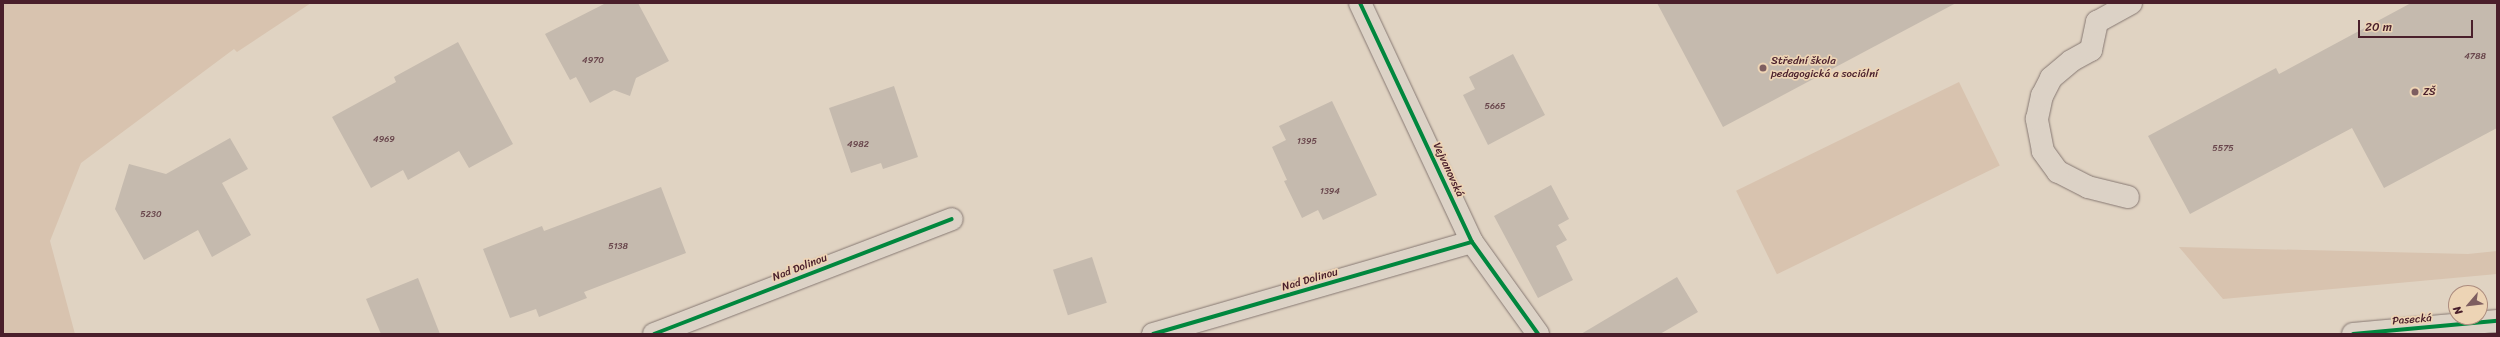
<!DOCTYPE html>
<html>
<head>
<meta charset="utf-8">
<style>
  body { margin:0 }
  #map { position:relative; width:2500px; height:337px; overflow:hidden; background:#e0d3c2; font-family:Sriracha,sans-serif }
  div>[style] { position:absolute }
  .green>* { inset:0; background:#d8c3af; transform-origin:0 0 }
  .building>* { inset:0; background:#c5baae; transform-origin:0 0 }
  .roads { filter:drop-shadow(0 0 1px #867872) drop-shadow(0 0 1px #867872) }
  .minor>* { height:22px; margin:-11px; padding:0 11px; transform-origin:11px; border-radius:11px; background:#dcd2c6 }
  .cycleway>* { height:4px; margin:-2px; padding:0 2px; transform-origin:2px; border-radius:2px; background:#00873e }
  .dots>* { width:11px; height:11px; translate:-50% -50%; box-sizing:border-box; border:2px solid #edd4b5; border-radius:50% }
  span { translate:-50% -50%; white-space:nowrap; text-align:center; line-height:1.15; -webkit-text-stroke:3.5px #edd4b5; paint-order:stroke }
  .number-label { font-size:9px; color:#69464c }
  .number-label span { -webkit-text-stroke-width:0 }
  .poi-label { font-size:11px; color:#4a1f2b }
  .left { translate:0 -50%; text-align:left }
  .street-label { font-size:11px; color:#4a1f2b }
  .frame { position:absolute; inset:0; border:4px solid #4a1f2b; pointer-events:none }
  .north { position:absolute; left:2448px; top:285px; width:40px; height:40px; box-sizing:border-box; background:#edd4b5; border:1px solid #ac8c7e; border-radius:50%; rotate:242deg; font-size:11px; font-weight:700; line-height:16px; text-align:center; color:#4a1f2b }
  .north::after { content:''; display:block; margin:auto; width:14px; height:18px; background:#7e5e60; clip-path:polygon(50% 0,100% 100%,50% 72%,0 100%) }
  .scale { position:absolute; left:2358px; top:20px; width:115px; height:18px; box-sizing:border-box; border:2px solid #4a1f2b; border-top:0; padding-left:5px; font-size:12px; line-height:14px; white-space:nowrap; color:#4a1f2b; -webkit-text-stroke:3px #edd4b5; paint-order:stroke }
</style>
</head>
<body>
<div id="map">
  <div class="green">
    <i style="clip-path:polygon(3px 3px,311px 3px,237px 52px,234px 49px,81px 163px,50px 241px,75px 334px,3px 334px)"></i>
    <i style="left:1959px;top:82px;width:93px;height:248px;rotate:64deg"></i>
    <i style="clip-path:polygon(2179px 247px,2468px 254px,2497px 251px,2497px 274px,2223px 299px)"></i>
  </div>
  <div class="building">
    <i style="clip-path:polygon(606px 3px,638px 3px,669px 61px,636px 78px,630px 96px,614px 90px,590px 103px,576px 77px,570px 80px,545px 34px)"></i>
    <i style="clip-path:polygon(1657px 3px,1956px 3px,1723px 127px)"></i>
    <i style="clip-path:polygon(2411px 3px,2497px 3px,2497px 128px,2384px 188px,2352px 128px,2190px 214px,2148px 136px,2276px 68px,2279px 74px)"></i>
    <i style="clip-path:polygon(458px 42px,513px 144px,469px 168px,459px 151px,408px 180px,403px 170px,371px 188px,332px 117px,396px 82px,394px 77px)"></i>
    <i style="clip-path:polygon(1513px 54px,1545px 115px,1488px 145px,1463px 95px,1475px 89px,1469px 77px)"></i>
    <i style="clip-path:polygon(894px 86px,918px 157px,883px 169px,881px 163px,851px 173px,829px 108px)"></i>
    <i style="clip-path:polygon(1332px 101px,1377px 195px,1323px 220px,1318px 210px,1302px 218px,1284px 181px,1287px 180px,1272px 147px,1286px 140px,1279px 126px)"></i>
    <i style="clip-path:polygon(230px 138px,248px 169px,222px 183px,251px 235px,212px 257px,198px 230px,144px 260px,115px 209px,129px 164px,166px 174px)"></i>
    <i style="clip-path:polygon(1551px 185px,1569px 219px,1558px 225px,1567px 240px,1556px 246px,1573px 280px,1538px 298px,1494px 216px)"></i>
    <i style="clip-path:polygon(661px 187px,686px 253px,584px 292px,587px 298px,539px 317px,536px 309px,510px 318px,483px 249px,542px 226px,544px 231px)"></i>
    <i style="left:1092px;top:257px;width:48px;height:41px;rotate:72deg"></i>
    <i style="clip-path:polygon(1677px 277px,1698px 312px,1660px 334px,1581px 334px)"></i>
    <i style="clip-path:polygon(418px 278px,440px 334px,381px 334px,366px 299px)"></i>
  </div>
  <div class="roads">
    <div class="minor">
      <i style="left:1360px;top:3px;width:264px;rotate:64.9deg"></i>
      <i style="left:1472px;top:242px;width:113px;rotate:54.3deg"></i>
      <i style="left:2128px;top:197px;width:41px;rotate:-166deg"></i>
      <i style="left:2088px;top:187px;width:34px;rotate:-153deg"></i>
      <i style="left:2058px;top:172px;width:26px;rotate:-126deg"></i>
      <i style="left:2043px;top:151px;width:33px;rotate:-101deg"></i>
      <i style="left:2037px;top:119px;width:24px;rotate:-78deg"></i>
      <i style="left:2042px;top:96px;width:20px;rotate:-63deg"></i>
      <i style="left:2051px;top:78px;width:26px;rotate:-40deg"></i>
      <i style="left:2071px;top:61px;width:23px;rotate:-29deg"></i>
      <i style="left:2091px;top:50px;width:29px;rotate:-78deg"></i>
      <i style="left:2097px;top:22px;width:39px;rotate:-29deg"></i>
      <i style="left:654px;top:334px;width:319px;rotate:-21.1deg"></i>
      <i style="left:1153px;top:334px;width:332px;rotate:-16.1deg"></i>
      <i style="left:2353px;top:334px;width:145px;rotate:-5.2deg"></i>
    </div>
  </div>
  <div class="cycleway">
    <i style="left:1360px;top:3px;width:264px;rotate:64.9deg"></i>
    <i style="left:1472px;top:242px;width:113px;rotate:54.3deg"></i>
    <i style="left:654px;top:334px;width:319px;rotate:-21.1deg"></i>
    <i style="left:1153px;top:334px;width:332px;rotate:-16.1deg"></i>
    <i style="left:2353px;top:334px;width:145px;rotate:-5.2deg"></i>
  </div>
  <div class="dots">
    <i style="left:1763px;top:68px;background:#7e5e60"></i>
    <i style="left:2415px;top:92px;background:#7e5e60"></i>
  </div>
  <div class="number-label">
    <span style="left:2475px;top:56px">4788</span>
    <span style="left:593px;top:60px">4970</span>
    <span style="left:1495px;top:106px">5665</span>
    <span style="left:384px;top:139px">4969</span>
    <span style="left:1307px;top:141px">1395</span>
    <span style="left:858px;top:144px">4982</span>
    <span style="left:2223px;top:148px">5575</span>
    <span style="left:1330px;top:191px">1394</span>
    <span style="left:151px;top:214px">5230</span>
    <span style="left:618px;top:246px">5138</span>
  </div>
  <div class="poi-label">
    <span class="left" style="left:1771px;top:68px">Střední škola<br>pedagogická a sociální</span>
    <span class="left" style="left:2423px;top:92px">ZŠ</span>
  </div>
  <div class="street-label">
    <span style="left:1448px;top:170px;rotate:65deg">Vejvanovská</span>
    <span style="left:800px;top:268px;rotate:-21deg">Nad Dolinou</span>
    <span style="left:1310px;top:280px;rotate:-16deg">Nad Dolinou</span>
    <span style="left:2412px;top:320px;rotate:-5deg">Pasecká</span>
  </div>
  <div class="frame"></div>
  <div class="north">N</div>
  <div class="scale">20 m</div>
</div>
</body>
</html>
